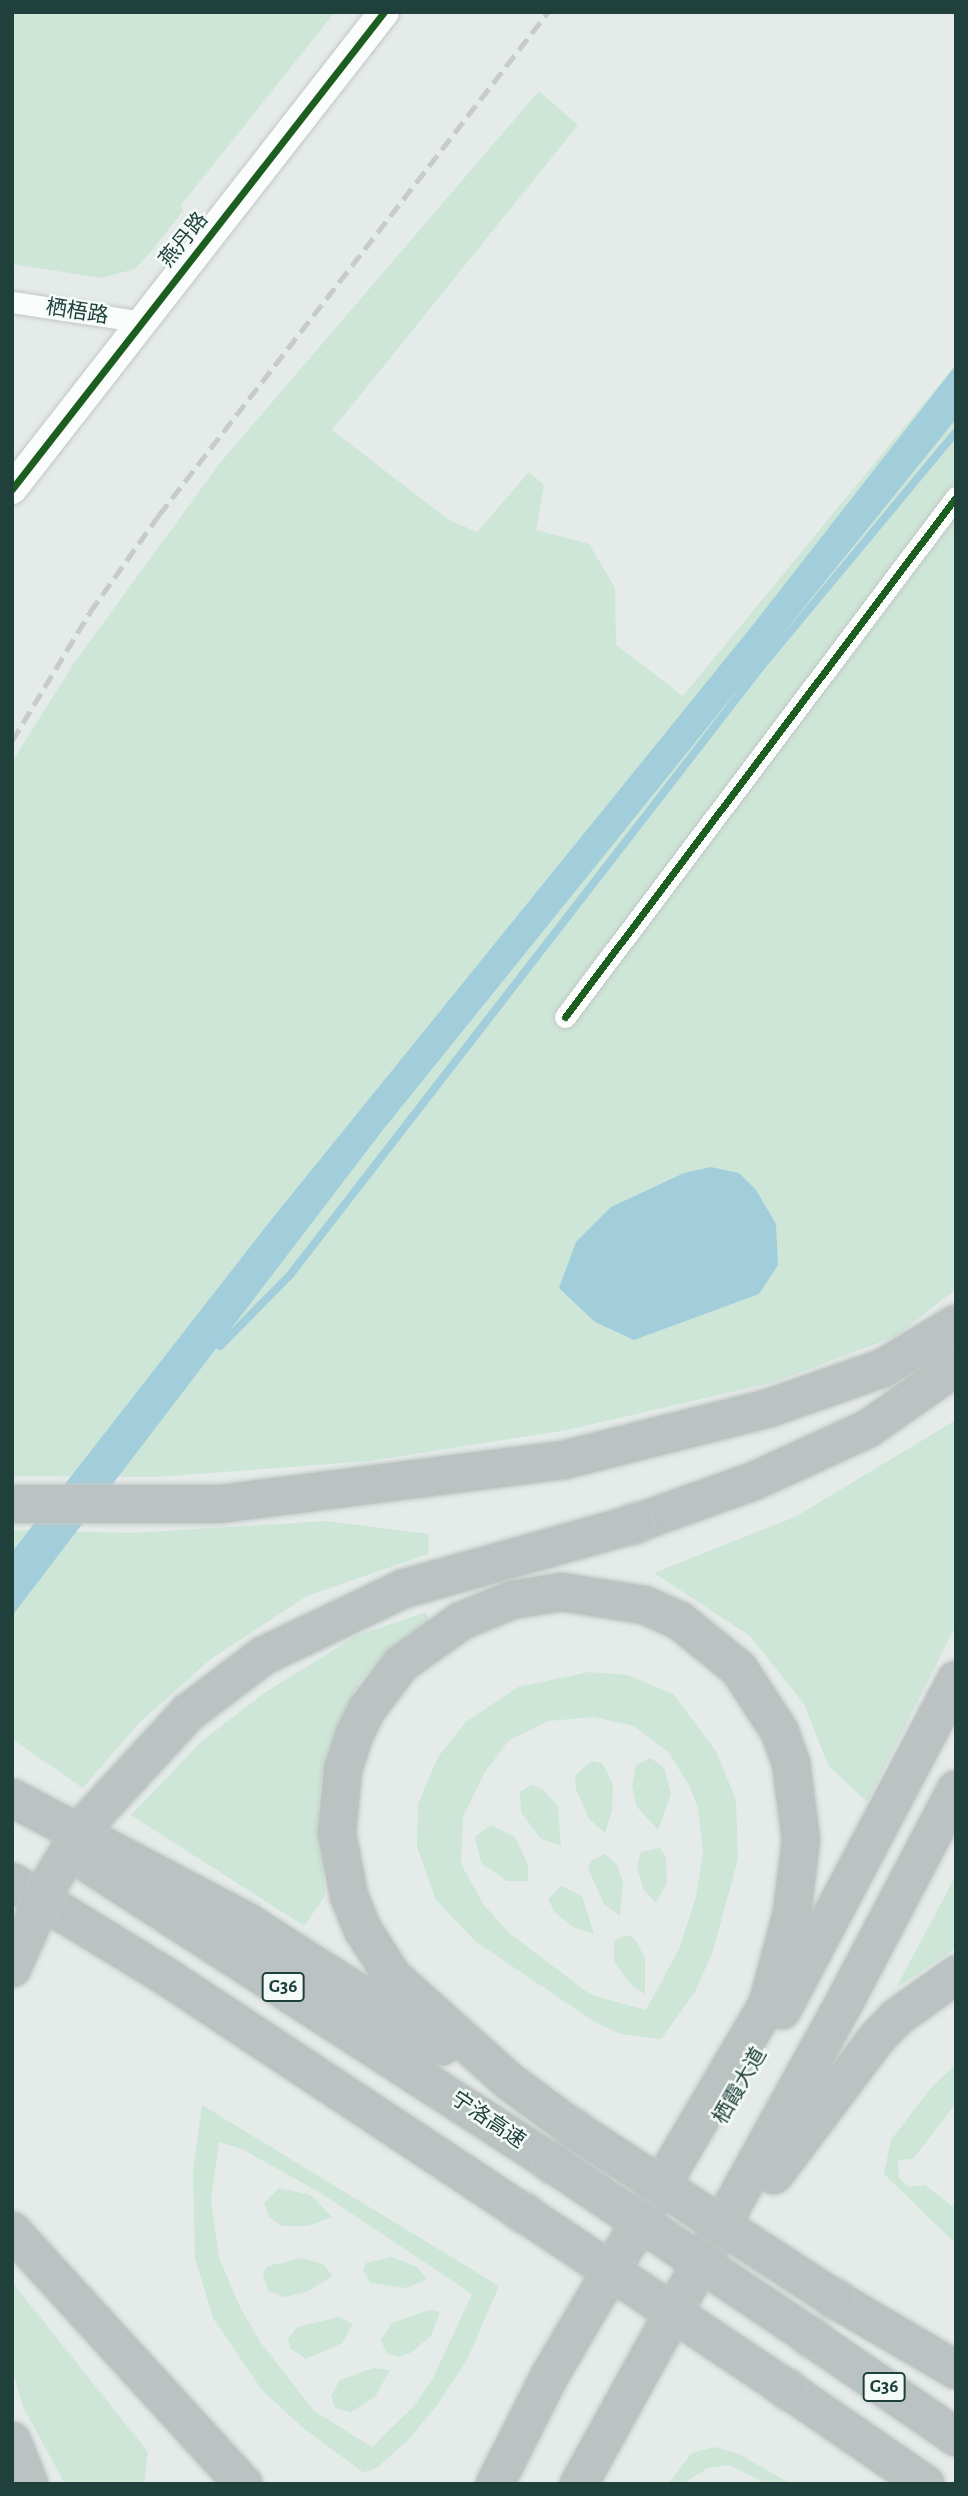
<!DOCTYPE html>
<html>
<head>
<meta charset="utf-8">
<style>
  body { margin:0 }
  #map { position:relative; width:968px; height:2496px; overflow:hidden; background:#e5ebe9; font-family:"Alegreya Sans","Noto Sans SC",sans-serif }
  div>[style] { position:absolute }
  .green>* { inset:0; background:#cde6d7 }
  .water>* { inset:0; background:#a2cedc }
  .stream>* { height:8px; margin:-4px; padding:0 4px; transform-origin:4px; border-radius:4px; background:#a2cedc }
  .roads { filter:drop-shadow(0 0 2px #c2c8c6) drop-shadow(0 0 2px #c2c8c6) }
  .street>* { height:21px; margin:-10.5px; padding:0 10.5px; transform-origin:10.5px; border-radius:10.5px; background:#fbfcfc }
  .secondary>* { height:30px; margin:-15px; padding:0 15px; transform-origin:15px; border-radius:15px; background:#fbfcfc }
  .highway>* { height:38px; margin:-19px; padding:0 19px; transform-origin:19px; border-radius:19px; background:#bac3c2 }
  .rail>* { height:5px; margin-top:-2.5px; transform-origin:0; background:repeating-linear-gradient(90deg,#c7cccb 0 14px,transparent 0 21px) }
  .bridges { filter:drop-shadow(0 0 2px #bcc7c5) drop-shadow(0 0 2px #bcc7c5) }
  .highway-bridge>* { height:38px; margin:-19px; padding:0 19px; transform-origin:19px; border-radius:19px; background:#bac3c2 }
  .cycleway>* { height:7px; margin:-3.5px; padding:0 3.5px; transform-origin:3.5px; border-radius:3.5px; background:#1b5e20 }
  span { translate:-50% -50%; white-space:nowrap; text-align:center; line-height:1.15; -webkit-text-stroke:5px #f3faf7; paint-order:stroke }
  .shield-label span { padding:2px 5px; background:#f3faf7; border:2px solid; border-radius:5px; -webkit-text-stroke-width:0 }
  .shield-label { font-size:19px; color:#20413b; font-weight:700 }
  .street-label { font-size:21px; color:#20413b }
  .frame { position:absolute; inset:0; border:14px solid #20413b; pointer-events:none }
</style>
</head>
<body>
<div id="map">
  <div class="green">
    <i style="clip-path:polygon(12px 12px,335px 12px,181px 205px,183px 211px,149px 254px,135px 269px,101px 278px,12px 264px)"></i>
    <i style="clip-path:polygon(539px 91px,578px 125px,332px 430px,449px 520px,477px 532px,529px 472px,544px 485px,536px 530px,589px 544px,615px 588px,616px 645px,683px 696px,956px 364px,956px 1289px,896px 1336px,775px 1382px,567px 1430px,369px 1461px,157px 1477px,12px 1476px,12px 762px,74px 663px,220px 463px)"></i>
    <i style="clip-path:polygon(956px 1420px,956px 1625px,867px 1802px,828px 1765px,804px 1704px,750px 1636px,654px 1573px,795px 1517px)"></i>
    <i style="clip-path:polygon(326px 1521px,429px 1534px,428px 1554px,307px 1596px,211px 1659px,141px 1721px,83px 1788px,12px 1739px,12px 1530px,133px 1533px)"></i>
    <i style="clip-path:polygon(426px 1612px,432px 1624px,392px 1649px,360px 1681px,341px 1718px,323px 1768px,319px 1798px,325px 1896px,304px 1926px,131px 1815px,203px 1740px,266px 1692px,356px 1636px)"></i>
    <i style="clip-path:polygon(evenodd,589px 1672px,628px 1675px,673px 1694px,716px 1751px,736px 1800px,738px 1859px,713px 1951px,695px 1992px,661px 2039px,620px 2034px,595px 2022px,476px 1942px,436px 1900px,417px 1847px,418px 1804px,438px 1757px,466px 1722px,518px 1687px,589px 1672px,593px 1717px,634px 1726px,669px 1753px,689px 1785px,698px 1808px,703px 1852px,696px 1897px,679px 1949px,646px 2010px,591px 1995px,509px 1933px,484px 1905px,461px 1864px,463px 1817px,485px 1772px,509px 1740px,549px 1721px,593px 1717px)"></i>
    <i style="clip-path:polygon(651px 1758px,664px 1768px,671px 1794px,658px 1830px,637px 1807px,632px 1786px,636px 1765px)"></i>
    <i style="clip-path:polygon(591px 1761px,602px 1763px,613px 1784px,612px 1810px,605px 1833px,589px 1819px,576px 1789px,575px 1776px)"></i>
    <i style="clip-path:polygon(531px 1785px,541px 1788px,558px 1806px,561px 1846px,540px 1838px,521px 1812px,520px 1792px)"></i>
    <i style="clip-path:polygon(491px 1825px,515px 1837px,528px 1865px,528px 1881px,507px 1881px,481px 1863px,475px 1837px)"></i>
    <i style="clip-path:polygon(660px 1848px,666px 1857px,667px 1883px,656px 1903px,643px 1889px,637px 1866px,641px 1852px)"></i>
    <i style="clip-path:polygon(605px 1854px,617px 1865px,623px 1882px,620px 1916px,604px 1904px,588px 1869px,592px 1860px)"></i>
    <i style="clip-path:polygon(956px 1875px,956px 1948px,896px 1988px)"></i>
    <i style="clip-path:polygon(561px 1886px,582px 1896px,594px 1934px,573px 1927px,554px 1911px,548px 1899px)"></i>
    <i style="clip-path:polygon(626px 1935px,634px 1938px,645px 1958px,645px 1994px,632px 1986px,614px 1961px,614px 1941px)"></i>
    <i style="clip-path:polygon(956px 2064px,956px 2103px,913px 2159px,898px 2160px,899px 2178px,909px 2187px,925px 2185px,956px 2209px,956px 2244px,884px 2174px,891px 2140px,930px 2089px)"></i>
    <i style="clip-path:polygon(evenodd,202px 2105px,499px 2286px,467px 2360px,437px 2405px,409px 2439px,378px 2467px,364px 2473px,302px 2427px,262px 2390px,213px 2318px,195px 2258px,193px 2172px,202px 2105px,219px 2142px,242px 2149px,319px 2192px,472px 2294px,433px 2378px,414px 2406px,372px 2447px,314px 2411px,261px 2343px,241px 2309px,219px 2258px,211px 2200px,219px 2142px)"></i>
    <i style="clip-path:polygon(279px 2188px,311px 2195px,332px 2217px,308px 2226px,282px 2226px,269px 2217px,264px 2203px)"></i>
    <i style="clip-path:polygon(391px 2257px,417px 2267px,427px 2279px,406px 2288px,370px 2283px,363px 2270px,366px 2263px)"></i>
    <i style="clip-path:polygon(302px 2258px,323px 2264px,333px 2276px,307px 2292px,284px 2297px,268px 2291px,263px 2273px,268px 2266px)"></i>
    <i style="clip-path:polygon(12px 2282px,148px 2452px,144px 2484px,65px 2484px,23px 2407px,12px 2369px)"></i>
    <i style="clip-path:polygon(429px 2310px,440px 2312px,431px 2336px,410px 2353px,398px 2357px,386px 2353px,381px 2340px,392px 2323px)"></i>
    <i style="clip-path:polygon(339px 2317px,353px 2324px,342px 2343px,306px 2359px,290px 2348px,288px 2339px,297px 2327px)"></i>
    <i style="clip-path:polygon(373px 2368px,390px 2370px,375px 2397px,351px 2412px,335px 2408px,331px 2396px,340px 2380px)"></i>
    <i style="clip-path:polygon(714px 2447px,737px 2453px,791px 2484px,767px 2484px,729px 2465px,708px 2468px,682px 2484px,668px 2484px,692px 2453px)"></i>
  </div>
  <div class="water">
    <i style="clip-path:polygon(956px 365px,956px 419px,382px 1131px,12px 1616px,12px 1552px,271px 1220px,752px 626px)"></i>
    <i style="clip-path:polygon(711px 1167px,739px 1173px,756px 1190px,776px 1224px,778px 1265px,759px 1294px,634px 1340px,595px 1322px,559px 1288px,576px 1242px,611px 1207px,684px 1173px)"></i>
  </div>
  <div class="stream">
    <i style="left:220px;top:1346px;width:100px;rotate:-45.4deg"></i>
    <i style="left:290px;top:1275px;width:768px;rotate:-52.25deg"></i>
    <i style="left:760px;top:668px;width:307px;rotate:-50.3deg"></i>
  </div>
  <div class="roads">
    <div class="street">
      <i style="left:12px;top:302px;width:132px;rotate:8.7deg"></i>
      <i style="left:565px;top:1017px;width:651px;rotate:-53.06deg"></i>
    </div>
    <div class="secondary">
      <i style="left:12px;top:489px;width:605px;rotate:-52.05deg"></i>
    </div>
    <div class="highway">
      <i style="left:12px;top:1504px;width:208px"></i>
      <i style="left:220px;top:1504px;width:347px;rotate:-7.3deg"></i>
      <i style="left:564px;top:1460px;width:211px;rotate:-14.2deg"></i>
      <i style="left:769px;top:1408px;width:121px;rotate:-19.3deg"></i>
      <i style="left:883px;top:1368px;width:85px;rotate:-31.1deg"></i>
      <i style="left:634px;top:1524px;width:127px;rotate:-19.7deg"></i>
      <i style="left:754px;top:1481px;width:127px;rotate:-24.7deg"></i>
      <i style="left:869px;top:1428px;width:106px;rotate:-35deg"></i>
      <i style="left:12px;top:1798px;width:266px;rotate:27.8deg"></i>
      <i style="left:247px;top:1922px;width:231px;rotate:32.5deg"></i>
      <i style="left:92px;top:1866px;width:548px;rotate:32.85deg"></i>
      <i style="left:12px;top:1882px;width:182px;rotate:31.5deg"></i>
      <i style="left:167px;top:1977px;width:428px;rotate:33.5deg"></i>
      <i style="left:782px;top:2010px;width:373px;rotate:-62.2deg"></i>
      <i style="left:774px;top:2175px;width:170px;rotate:-53.1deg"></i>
      <i style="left:876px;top:2039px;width:29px;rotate:-46deg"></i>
      <i style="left:896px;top:2018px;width:74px;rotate:-35.6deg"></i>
      <i style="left:12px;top:2231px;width:343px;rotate:47.6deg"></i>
      <i style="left:835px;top:2299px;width:140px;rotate:30.4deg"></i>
      <i style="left:812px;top:2338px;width:175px;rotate:34.5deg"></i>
      <i style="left:787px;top:2389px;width:168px;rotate:34.5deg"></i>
      <i style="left:12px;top:2441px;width:46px;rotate:68.4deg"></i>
      <i style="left:495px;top:2484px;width:122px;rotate:-63.2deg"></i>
      <i style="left:550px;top:2375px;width:431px;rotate:-59.6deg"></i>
      <i style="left:768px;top:2003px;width:93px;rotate:-75.1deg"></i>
      <i style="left:792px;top:1913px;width:74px;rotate:-83deg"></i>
      <i style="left:801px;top:1840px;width:78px;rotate:-97.4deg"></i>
      <i style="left:791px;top:1763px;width:33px;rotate:-110deg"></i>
      <i style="left:780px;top:1732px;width:75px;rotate:-123.1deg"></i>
      <i style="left:739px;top:1669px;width:76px;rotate:-140.9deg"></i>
      <i style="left:680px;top:1621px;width:39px;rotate:-156deg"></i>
      <i style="left:644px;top:1605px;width:83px;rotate:-171deg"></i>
      <i style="left:562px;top:1592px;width:51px;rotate:170.9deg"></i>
      <i style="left:512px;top:1600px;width:55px;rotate:157.6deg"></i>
      <i style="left:461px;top:1621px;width:74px;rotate:144.4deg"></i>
      <i style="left:401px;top:1664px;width:56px;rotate:127.1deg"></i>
      <i style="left:367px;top:1709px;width:30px;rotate:116deg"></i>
      <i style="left:354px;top:1736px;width:35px;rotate:108deg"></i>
      <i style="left:343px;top:1769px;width:65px;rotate:95.3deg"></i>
      <i style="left:337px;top:1834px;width:63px;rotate:79deg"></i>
      <i style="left:349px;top:1896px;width:37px;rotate:68deg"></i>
      <i style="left:363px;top:1930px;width:56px;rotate:57.4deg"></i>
      <i style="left:393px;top:1977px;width:157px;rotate:41.9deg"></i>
      <i style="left:510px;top:2082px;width:79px;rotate:36.3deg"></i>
      <i style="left:579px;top:2484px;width:549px;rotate:-61.15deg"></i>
      <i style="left:844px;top:2003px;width:241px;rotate:-62.3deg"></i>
    </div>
  </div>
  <div class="rail">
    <i style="left:12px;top:741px;width:151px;rotate:-58.8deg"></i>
    <i style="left:90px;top:612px;width:119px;rotate:-54.6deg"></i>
    <i style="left:159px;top:515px;width:636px;rotate:-52.28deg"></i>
  </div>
  <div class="bridges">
    <div class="highway-bridge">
      <i style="left:12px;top:1968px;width:93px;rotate:-65.9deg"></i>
      <i style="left:50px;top:1883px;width:66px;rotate:-59.2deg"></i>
      <i style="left:84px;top:1826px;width:154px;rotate:-47.4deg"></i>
      <i style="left:188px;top:1713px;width:94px;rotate:-37.2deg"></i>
      <i style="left:263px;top:1656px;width:155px;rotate:-25.6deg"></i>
      <i style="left:403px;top:1589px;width:240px;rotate:-15.7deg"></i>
      <i style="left:574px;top:2129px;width:311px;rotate:33.1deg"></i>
      <i style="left:552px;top:2163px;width:313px;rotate:33.9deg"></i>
      <i style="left:524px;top:2213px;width:316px;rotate:33.8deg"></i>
    </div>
  </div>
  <div class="cycleway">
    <i style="left:12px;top:489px;width:605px;rotate:-52.05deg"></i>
    <i style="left:565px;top:1017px;width:651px;rotate:-53.06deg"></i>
  </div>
  <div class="shield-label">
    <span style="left:283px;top:1987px">G36</span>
    <span style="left:884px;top:2387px">G36</span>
  </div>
  <div class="street-label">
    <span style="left:184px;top:240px;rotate:-51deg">燕丹路</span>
    <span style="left:77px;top:312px;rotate:9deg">栖梧路</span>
    <span style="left:740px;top:2086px;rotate:-60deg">栖霞大道</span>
    <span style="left:488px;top:2120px;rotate:34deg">宁洛高速</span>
  </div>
  <div class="frame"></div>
</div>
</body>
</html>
